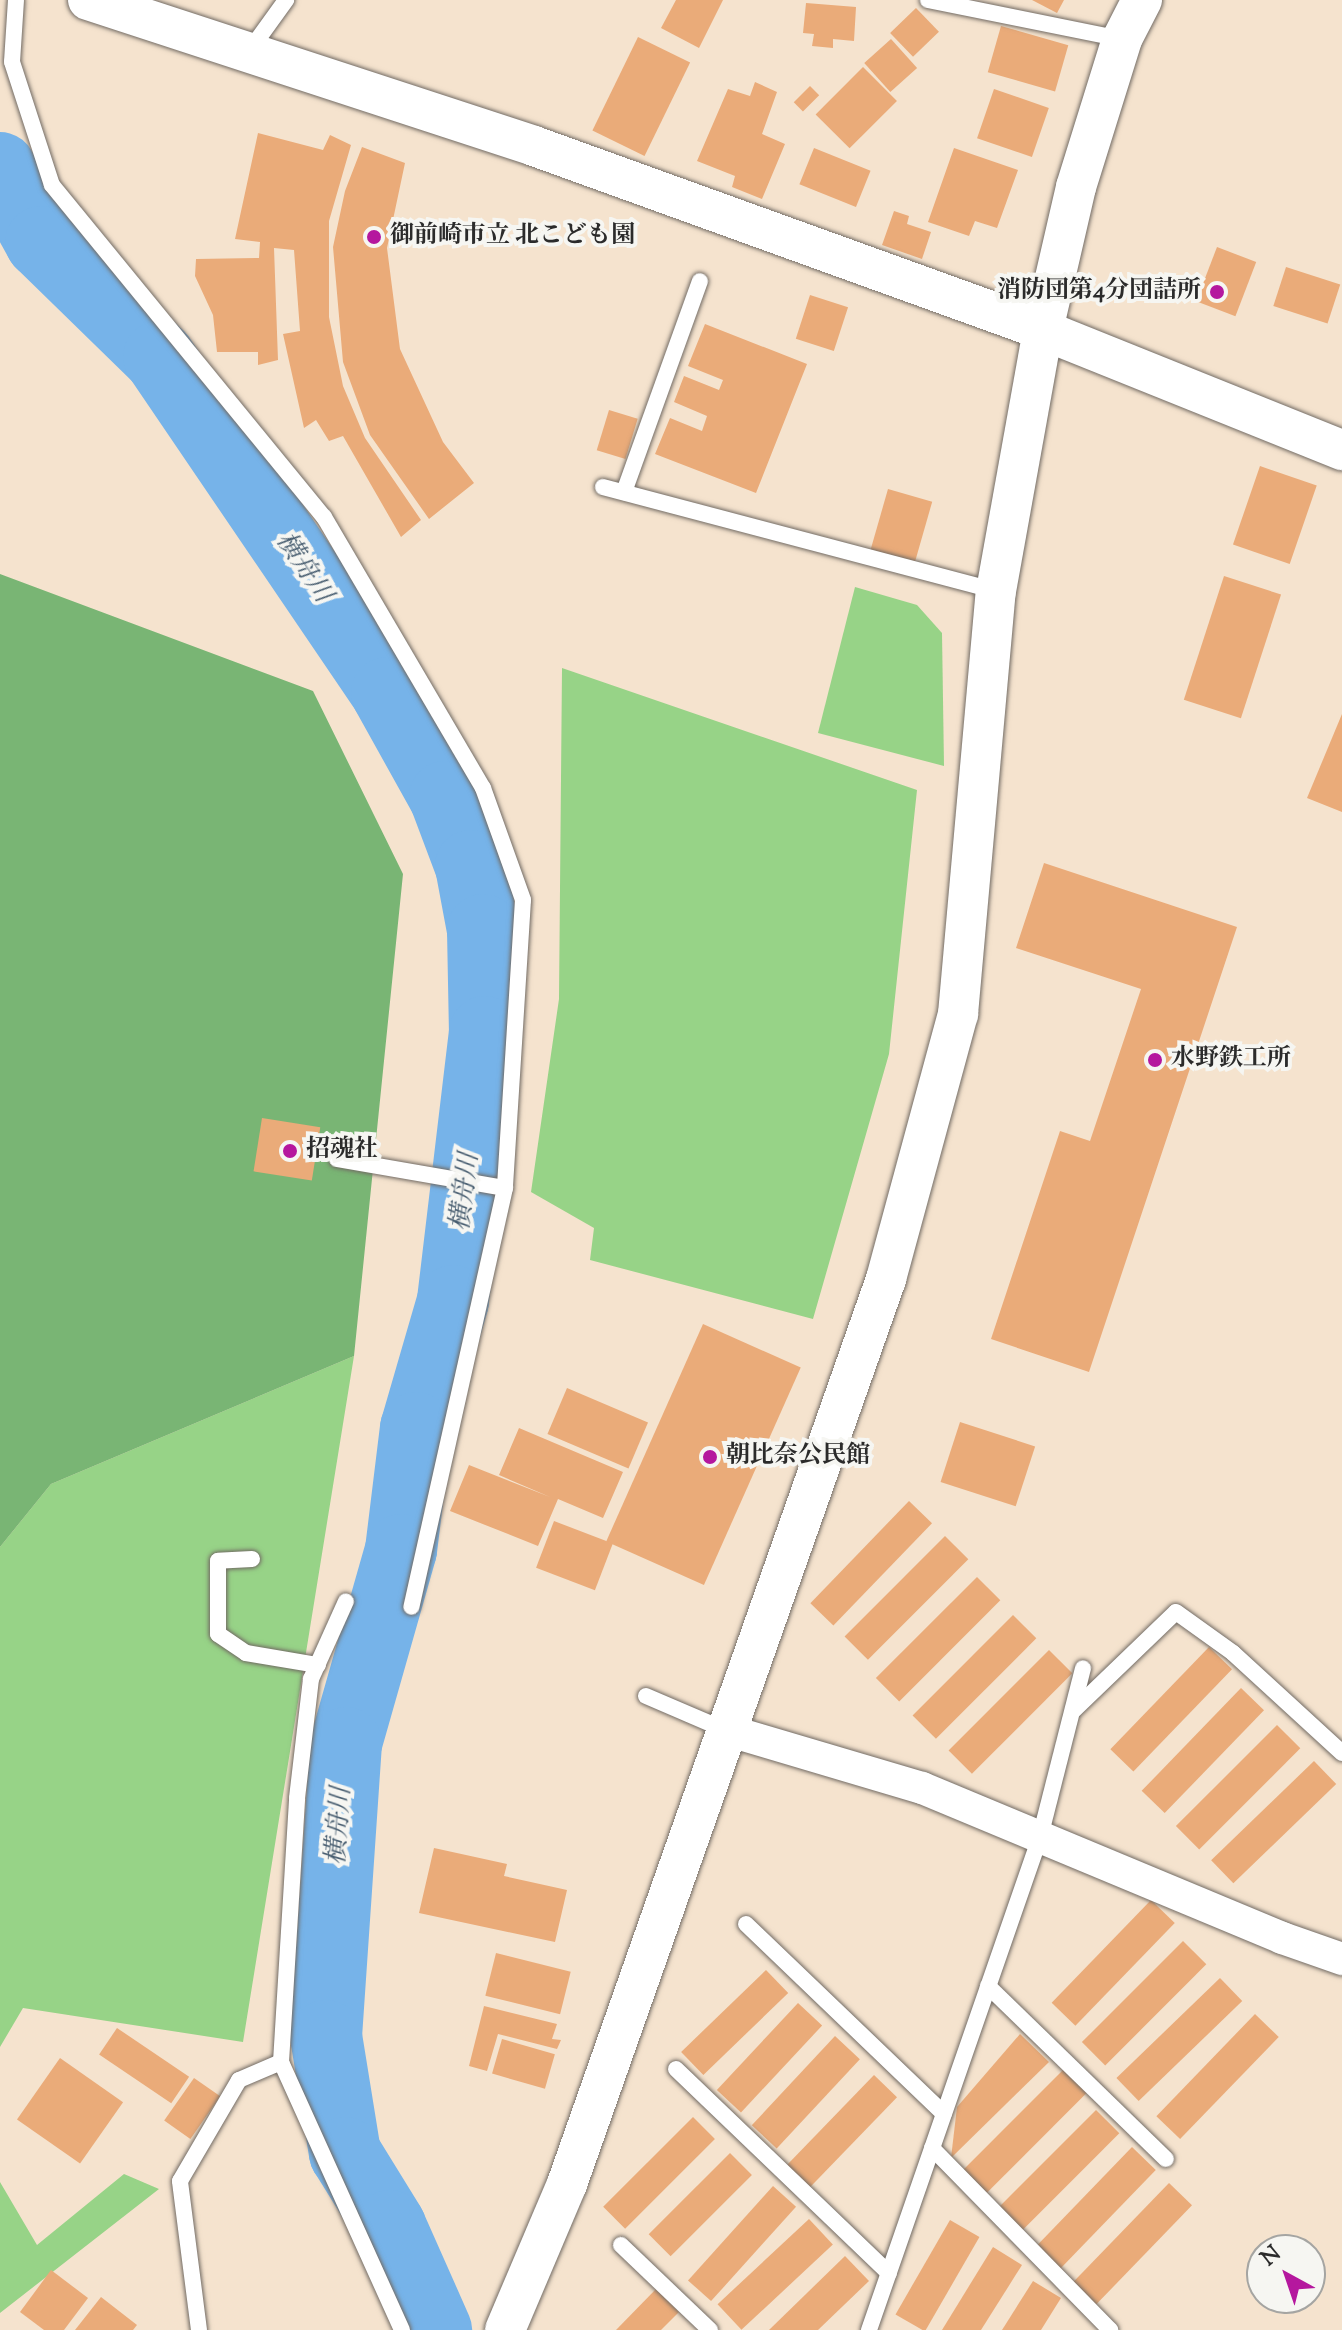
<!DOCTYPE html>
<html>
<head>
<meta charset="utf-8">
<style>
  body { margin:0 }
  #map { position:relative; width:1342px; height:2330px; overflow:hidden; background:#f5e3ce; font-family:"Sorts Mill Goudy","Noto Serif JP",serif }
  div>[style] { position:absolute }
  .green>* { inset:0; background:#97d387 }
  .forest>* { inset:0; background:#79b574 }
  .river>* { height:72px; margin:-36px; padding:0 36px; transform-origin:36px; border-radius:36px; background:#76b3e9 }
  .building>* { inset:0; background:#eaab79; transform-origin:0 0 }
  .roads { filter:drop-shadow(0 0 2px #726b64) drop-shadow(0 0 2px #726b64) }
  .service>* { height:16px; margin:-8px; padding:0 8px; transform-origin:8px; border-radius:8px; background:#fff }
  .minor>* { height:32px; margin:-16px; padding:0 16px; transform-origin:16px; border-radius:16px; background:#fff }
  .tertiary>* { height:40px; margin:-20px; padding:0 20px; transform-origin:20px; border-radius:20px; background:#fff }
  .dots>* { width:22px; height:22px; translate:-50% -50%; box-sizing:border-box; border:4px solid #f6f6f2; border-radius:50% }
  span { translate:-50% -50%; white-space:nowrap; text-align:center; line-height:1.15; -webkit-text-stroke:8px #f6f6f2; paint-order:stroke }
  .poi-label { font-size:24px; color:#2b2b2b; font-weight:700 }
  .left { translate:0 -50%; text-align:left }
  .right { translate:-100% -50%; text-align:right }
  .water-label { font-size:26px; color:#455b6e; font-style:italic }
  .north { position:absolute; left:1246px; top:2234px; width:80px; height:80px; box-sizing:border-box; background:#f6f6f2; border:2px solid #a5a5a2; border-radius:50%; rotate:320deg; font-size:22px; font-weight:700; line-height:32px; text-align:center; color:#2b2b2b }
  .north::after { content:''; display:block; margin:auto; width:28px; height:36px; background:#b5179e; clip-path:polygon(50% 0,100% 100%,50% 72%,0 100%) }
</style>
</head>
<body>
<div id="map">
  <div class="green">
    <i style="clip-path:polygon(855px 587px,917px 605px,942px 633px,944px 766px,818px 733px)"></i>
    <i style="clip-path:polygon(562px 668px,917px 790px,889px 1054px,813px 1319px,590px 1260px,594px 1228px,531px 1192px,559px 999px)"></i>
    <i style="clip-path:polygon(354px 1356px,243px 2042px,23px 2008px,0 2047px,0 1547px,51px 1484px)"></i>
    <i style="clip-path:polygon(124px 2174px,159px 2189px,0 2313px,0 2182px,37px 2245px)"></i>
  </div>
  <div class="forest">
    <i style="clip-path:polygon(0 574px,313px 691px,403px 874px,354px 1356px,51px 1484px,0 1547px)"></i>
  </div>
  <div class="river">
    <i style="left:0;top:168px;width:85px;rotate:61deg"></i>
    <i style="left:41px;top:242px;width:165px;rotate:44.3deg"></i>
    <i style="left:159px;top:357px;width:406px;rotate:55.8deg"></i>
    <i style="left:387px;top:693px;width:119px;rotate:60.9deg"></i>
    <i style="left:445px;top:797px;width:74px;rotate:69.4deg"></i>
    <i style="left:471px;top:866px;width:65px;rotate:79.4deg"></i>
    <i style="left:483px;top:930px;width:102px;rotate:88.9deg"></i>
    <i style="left:485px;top:1032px;width:271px;rotate:96.8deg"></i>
    <i style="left:453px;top:1301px;width:132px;rotate:106.2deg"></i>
    <i style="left:416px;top:1428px;width:123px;rotate:97deg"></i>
    <i style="left:401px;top:1550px;width:201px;rotate:105.9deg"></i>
    <i style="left:346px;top:1743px;width:294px;rotate:93.9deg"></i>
    <i style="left:326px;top:2036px;width:119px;rotate:80.8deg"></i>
    <i style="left:345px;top:2153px;width:86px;rotate:58.3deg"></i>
    <i style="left:390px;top:2226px;width:114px;rotate:66.1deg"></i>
  </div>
  <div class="building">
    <i style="clip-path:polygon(676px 0,723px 0,699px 48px,661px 28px)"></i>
    <i style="clip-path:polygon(1032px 0,1064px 0,1057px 13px)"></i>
    <i style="clip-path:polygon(806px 3px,856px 7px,854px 41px,833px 39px,833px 48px,812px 46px,814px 34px,803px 33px)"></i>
    <i style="left:916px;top:8px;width:33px;height:36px;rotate:46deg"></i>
    <i style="left:1001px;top:26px;width:70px;height:48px;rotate:16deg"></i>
    <i style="left:638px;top:37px;width:58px;height:104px;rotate:26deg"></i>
    <i style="left:891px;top:39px;width:39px;height:36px;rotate:48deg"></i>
    <i style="left:863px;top:67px;width:48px;height:67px;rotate:45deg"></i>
    <i style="clip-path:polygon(755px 82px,777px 92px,762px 134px,785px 144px,762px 199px,732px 187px,735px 176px,697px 161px,728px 89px,750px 96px)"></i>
    <i style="left:810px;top:86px;width:13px;height:23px;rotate:45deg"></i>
    <i style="left:994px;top:89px;width:58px;height:52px;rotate:19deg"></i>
    <i style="clip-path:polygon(258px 133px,323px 150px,330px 135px,351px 145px,329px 221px,329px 317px,343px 386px,365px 438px,421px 520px,401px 537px,343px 436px,329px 441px,316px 420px,304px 428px,283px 334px,300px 331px,294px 250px,274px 248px,278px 360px,258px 365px,258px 352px,217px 352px,213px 315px,195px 276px,196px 259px,259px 258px,260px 242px,235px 239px)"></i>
    <i style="clip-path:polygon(362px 147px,405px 163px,387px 248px,400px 349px,443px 442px,474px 483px,429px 519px,370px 435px,343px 362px,333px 247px,345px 191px)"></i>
    <i style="left:814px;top:148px;width:61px;height:39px;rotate:22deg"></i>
    <i style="clip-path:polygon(954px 148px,1018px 170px,997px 228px,975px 221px,969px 236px,928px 222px)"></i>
    <i style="clip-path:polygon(894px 211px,909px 216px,907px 224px,931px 232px,922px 259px,882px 245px)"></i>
    <i style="left:1217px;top:247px;width:42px;height:58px;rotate:21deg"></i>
    <i style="left:1286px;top:267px;width:57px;height:41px;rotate:18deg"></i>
    <i style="left:810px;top:295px;width:40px;height:46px;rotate:18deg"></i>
    <i style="clip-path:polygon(705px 324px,807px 364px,756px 493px,655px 454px,670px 418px,702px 431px,707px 416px,674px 402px,684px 376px,719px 390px,723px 380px,688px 366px)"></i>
    <i style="left:609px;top:410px;width:30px;height:42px;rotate:17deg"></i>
    <i style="left:1260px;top:466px;width:60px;height:83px;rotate:19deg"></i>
    <i style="left:888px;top:489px;width:46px;height:65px;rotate:16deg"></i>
    <i style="left:1224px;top:576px;width:60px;height:130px;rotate:18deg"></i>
    <i style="clip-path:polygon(1342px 714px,1342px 812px,1307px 798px)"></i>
    <i style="clip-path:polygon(1044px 863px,1237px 927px,1089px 1372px,991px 1339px,1060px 1131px,1090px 1141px,1141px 989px,1016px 948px)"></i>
    <i style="left:262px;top:1118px;width:59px;height:54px;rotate:9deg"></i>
    <i style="left:703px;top:1324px;width:107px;height:238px;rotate:24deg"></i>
    <i style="left:567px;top:1388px;width:88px;height:50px;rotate:23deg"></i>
    <i style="left:960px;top:1422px;width:79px;height:63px;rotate:18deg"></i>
    <i style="clip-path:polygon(519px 1428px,623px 1472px,603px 1518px,558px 1499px,538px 1546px,450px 1511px,469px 1465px,550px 1497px,499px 1475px)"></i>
    <i style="left:909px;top:1501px;width:32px;height:142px;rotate:44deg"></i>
    <i style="left:554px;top:1521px;width:63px;height:50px;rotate:21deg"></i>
    <i style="left:945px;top:1536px;width:33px;height:142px;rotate:45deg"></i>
    <i style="left:977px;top:1577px;width:33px;height:143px;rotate:45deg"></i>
    <i style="left:1013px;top:1615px;width:33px;height:142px;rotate:45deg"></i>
    <i style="left:1209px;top:1647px;width:32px;height:142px;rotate:44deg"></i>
    <i style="left:1049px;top:1650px;width:33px;height:142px;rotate:45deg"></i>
    <i style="left:1241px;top:1688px;width:32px;height:143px;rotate:44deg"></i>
    <i style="left:1277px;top:1725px;width:33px;height:143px;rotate:45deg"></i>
    <i style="left:1314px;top:1761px;width:32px;height:143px;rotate:46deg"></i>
    <i style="clip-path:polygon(434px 1848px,507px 1864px,504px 1876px,567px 1890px,555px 1942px,419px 1913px)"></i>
    <i style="left:1151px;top:1900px;width:33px;height:143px;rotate:44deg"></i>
    <i style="left:1183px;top:1941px;width:33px;height:143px;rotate:45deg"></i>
    <i style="left:496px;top:1953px;width:77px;height:44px;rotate:14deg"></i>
    <i style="left:766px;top:1970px;width:32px;height:118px;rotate:46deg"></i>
    <i style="left:1220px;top:1978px;width:32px;height:144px;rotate:46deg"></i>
    <i style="left:798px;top:2003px;width:33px;height:119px;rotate:43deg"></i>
    <i style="clip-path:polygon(484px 2006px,557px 2024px,552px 2039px,561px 2040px,557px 2049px,498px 2034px,487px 2071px,469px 2066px)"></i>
    <i style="left:1255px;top:2014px;width:33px;height:142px;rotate:44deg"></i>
    <i style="left:117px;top:2028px;width:87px;height:32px;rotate:34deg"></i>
    <i style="clip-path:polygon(1020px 2034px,1049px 2062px,951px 2158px,957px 2107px)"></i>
    <i style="left:835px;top:2036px;width:34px;height:122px;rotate:43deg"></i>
    <i style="left:502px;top:2039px;width:55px;height:36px;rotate:16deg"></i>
    <i style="left:60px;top:2058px;width:77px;height:75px;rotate:35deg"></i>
    <i style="left:1064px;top:2069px;width:33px;height:142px;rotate:45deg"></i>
    <i style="left:874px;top:2075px;width:32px;height:127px;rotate:44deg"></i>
    <i style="left:194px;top:2078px;width:32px;height:52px;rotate:35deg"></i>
    <i style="left:1096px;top:2110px;width:33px;height:142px;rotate:45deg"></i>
    <i style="left:693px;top:2117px;width:31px;height:127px;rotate:45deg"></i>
    <i style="left:1132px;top:2147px;width:33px;height:142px;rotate:44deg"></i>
    <i style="left:730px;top:2153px;width:31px;height:115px;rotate:45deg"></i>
    <i style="left:1169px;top:2183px;width:32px;height:143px;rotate:44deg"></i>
    <i style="left:773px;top:2186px;width:31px;height:127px;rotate:42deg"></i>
    <i style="left:809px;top:2219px;width:35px;height:125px;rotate:47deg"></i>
    <i style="left:950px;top:2220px;width:34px;height:109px;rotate:30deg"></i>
    <i style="clip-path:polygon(993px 2247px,1022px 2265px,981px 2330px,942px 2330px)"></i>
    <i style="clip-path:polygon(845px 2256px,869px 2281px,818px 2330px,769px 2330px)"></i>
    <i style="clip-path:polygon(51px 2270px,88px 2298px,64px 2330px,44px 2330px,20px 2312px)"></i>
    <i style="clip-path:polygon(1033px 2281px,1061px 2298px,1041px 2330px,1002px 2330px)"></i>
    <i style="clip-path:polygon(656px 2289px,679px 2312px,661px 2330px,616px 2330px)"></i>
    <i style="clip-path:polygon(101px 2297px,137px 2325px,133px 2330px,75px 2330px)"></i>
  </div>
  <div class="roads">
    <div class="service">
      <i style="left:16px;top:0;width:62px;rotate:93.7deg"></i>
      <i style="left:12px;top:62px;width:129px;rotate:72deg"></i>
      <i style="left:52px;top:185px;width:429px;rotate:50.7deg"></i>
      <i style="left:324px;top:517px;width:314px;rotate:59.6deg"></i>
      <i style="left:483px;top:788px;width:119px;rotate:70.3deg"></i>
      <i style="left:523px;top:900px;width:289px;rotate:93.6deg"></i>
      <i style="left:505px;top:1188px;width:429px;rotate:102.6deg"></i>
      <i style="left:928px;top:0;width:198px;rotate:11.4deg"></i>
      <i style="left:250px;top:50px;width:62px;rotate:-54.2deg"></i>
      <i style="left:603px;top:487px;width:407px;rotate:14.8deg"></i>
      <i style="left:624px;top:492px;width:224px;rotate:-70.2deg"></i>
      <i style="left:337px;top:1159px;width:170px;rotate:9.8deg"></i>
      <i style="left:252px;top:1559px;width:34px;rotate:177deg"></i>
      <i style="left:218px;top:1561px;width:73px;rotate:90deg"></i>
      <i style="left:218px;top:1634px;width:34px;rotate:34deg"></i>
      <i style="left:246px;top:1653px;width:73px;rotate:9.5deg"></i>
      <i style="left:646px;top:1696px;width:84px;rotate:23.2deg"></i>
      <i style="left:1074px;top:1710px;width:141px;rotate:-43.9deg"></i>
      <i style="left:1176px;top:1612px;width:70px;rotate:35.7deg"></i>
      <i style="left:1233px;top:1653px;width:148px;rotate:42.5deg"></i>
      <i style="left:746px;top:1924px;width:274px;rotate:43.8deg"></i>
      <i style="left:988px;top:1986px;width:248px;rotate:44.2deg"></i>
      <i style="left:281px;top:2062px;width:264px;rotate:-86.5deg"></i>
      <i style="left:297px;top:1798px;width:120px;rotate:-83.3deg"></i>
      <i style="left:311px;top:1679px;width:85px;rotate:-65.8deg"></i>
      <i style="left:676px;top:2069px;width:295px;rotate:43.8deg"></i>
      <i style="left:932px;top:2148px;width:255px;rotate:45.6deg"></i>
      <i style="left:621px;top:2245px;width:123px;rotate:43.7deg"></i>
      <i style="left:199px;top:2330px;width:150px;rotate:-97.3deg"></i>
      <i style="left:180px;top:2181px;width:117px;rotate:-59.7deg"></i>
      <i style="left:239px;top:2080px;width:46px;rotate:-23.2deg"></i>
      <i style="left:281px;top:2062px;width:294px;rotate:65.7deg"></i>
      <i style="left:869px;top:2330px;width:522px;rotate:-70.87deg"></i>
      <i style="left:1040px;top:1837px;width:174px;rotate:-75.7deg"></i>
    </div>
    <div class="minor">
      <i style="left:723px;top:1729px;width:208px;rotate:16.5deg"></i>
      <i style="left:922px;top:1788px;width:390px;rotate:22.6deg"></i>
      <i style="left:1282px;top:1938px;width:64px;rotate:19.3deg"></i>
    </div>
    <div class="tertiary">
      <i style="left:88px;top:0;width:469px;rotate:18.1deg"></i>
      <i style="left:534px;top:146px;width:541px;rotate:19.87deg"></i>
      <i style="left:1043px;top:330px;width:322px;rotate:21.9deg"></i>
      <i style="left:505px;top:2330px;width:159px;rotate:-67deg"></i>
      <i style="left:567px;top:2184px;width:960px;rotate:-70.58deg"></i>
      <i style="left:886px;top:1279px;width:275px;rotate:-74.8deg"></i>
      <i style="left:958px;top:1014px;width:425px;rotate:-84.9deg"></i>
      <i style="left:996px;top:591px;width:265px;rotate:-79.8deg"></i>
      <i style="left:1043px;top:330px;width:147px;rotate:-77deg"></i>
      <i style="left:1076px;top:187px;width:155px;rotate:-72.7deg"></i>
      <i style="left:1122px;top:39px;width:44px;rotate:-62.9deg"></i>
    </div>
  </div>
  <div class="dots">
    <i style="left:374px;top:237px;background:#b5179e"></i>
    <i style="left:1217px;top:292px;background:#b5179e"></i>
    <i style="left:1155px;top:1060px;background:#b5179e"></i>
    <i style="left:290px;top:1151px;background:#b5179e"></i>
    <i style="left:710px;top:1457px;background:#b5179e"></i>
  </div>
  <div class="poi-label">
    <span class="left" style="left:390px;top:237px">御前崎市立 北こども園</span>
    <span class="right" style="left:1201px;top:292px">消防団第4分団詰所</span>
    <span class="left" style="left:1171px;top:1060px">水野鉄工所</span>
    <span class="left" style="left:306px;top:1151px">招魂社</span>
    <span class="left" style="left:726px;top:1457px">朝比奈公民館</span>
  </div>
  <div class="water-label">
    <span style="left:303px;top:568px;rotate:56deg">横舟川</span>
    <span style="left:466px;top:1192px;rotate:-83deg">横舟川</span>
    <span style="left:340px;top:1826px;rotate:-86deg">横舟川</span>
  </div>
  <div class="north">N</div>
</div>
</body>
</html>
